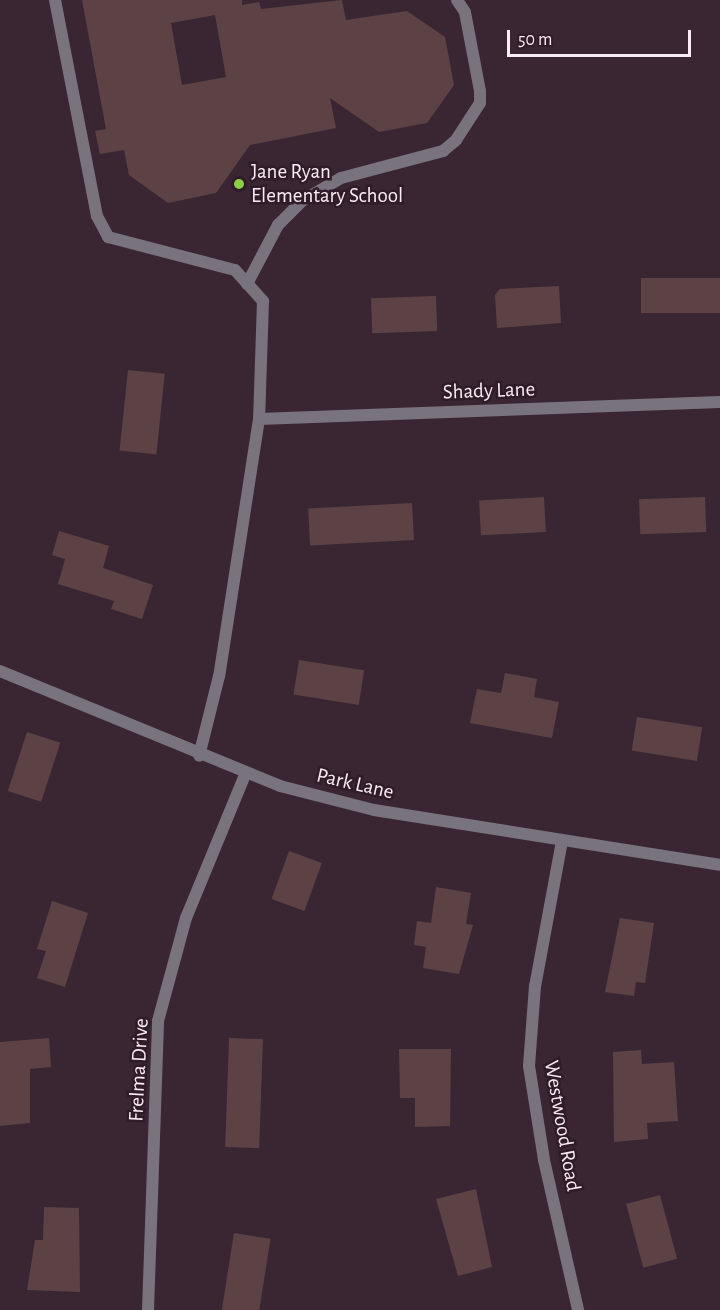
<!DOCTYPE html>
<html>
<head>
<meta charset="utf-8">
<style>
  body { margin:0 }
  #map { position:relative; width:720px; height:1310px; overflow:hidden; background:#3a2633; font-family:"Alegreya Sans",sans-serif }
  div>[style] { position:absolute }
  .building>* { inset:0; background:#5c4245; transform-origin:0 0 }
  .lane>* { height:12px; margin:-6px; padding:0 6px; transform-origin:6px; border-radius:6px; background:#79737d }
  .street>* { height:12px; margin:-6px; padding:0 6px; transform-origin:6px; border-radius:6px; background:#79737d }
  .dots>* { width:16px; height:16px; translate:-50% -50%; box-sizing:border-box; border:3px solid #301c29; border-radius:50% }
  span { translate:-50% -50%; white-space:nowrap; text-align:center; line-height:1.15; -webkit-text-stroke:5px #301c29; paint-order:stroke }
  .poi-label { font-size:21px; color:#faecf4 }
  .left { translate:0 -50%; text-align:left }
  .street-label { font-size:21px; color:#faecf4 }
  .scale { position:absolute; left:507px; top:30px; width:184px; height:27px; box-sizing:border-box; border:3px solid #faecf4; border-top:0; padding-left:8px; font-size:18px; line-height:21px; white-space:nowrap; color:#faecf4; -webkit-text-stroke:4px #301c29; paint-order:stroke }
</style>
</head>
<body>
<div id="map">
  <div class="building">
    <i style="clip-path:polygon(evenodd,82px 0,242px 0,242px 5px,259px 2px,261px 9px,342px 0,346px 20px,407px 11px,445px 37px,454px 85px,427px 123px,379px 132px,330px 98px,336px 128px,250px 145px,216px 193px,168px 203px,129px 175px,124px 150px,100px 154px,95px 131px,106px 129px,82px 0,215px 15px,226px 77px,182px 85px,171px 23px,215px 15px)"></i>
    <i style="left:720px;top:278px;width:35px;height:79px;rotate:90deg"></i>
    <i style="clip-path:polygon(559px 286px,561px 323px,497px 328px,495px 295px,500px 289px)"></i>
    <i style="left:436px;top:296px;width:35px;height:65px;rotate:88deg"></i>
    <i style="left:128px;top:370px;width:37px;height:81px;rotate:6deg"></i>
    <i style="left:544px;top:497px;width:35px;height:65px;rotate:87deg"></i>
    <i style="left:705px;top:497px;width:35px;height:66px;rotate:88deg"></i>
    <i style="left:412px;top:503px;width:37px;height:104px;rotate:87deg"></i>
    <i style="clip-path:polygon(59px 531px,109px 546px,103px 568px,153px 585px,142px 619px,111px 609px,114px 601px,58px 584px,65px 559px,52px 555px)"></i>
    <i style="left:299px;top:660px;width:66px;height:35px;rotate:9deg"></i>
    <i style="clip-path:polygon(505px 673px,537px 679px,534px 697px,559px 702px,552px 738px,470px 723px,477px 689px,501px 693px)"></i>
    <i style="left:637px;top:717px;width:66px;height:34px;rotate:9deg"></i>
    <i style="left:27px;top:732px;width:35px;height:62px;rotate:18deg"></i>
    <i style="left:289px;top:851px;width:35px;height:51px;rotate:20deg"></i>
    <i style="clip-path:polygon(436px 887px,471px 893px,466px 924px,473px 925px,459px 974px,423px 968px,426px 947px,414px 945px,417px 921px,431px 923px)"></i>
    <i style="clip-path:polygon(52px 901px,88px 913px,65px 987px,37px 978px,46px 951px,37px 949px)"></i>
    <i style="clip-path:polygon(620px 918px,654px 923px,645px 983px,636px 982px,634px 996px,605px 992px)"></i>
    <i style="clip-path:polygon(49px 1038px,51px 1067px,30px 1069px,30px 1123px,0 1126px,0 1042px)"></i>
    <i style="left:229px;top:1038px;width:34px;height:109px;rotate:2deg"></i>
    <i style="clip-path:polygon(399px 1049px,451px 1049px,450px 1126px,415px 1127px,415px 1098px,400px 1098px)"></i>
    <i style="clip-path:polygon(641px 1050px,642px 1064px,674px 1062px,678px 1121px,647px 1123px,648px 1139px,614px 1142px,613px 1052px)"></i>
    <i style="clip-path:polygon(476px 1189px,492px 1267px,458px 1276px,436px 1199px)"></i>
    <i style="left:660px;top:1195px;width:66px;height:35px;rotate:75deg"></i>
    <i style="clip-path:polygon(44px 1207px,79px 1208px,80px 1292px,27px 1290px,35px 1240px,43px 1240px)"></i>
    <i style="left:234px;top:1233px;width:37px;height:78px;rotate:9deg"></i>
  </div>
  <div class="lane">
    <i style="left:55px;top:0;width:220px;rotate:79deg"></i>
    <i style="left:97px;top:216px;width:24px;rotate:62deg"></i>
    <i style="left:108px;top:237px;width:131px;rotate:14.6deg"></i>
    <i style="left:235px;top:270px;width:42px;rotate:47.9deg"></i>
    <i style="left:263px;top:301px;width:118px;rotate:91.9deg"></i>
    <i style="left:259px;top:419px;width:260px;rotate:98.8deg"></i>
    <i style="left:219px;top:676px;width:82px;rotate:104deg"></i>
    <i style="left:247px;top:284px;width:67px;rotate:-62.3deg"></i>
    <i style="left:278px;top:225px;width:34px;rotate:-45deg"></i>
    <i style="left:302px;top:201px;width:45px;rotate:-30.5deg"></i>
    <i style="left:341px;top:178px;width:106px;rotate:-14.8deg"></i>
    <i style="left:443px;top:151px;width:17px;rotate:-40deg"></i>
    <i style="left:456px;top:140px;width:44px;rotate:-57deg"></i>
    <i style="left:480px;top:103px;width:12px;rotate:-90deg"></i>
    <i style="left:480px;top:91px;width:80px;rotate:-100.8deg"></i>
    <i style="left:465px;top:12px;width:14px;rotate:-124deg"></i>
  </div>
  <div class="street">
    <i style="left:259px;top:419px;width:461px;rotate:-2.1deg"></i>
    <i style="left:0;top:671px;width:303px;rotate:22.3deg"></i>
    <i style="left:280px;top:786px;width:97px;rotate:14.3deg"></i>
    <i style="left:374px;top:810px;width:350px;rotate:9deg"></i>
    <i style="left:562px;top:841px;width:147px;rotate:100.5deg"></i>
    <i style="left:535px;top:986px;width:80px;rotate:94.3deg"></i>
    <i style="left:529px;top:1066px;width:95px;rotate:80.9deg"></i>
    <i style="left:544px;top:1160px;width:154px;rotate:77.2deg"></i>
    <i style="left:148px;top:1310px;width:289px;rotate:-88deg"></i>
    <i style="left:158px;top:1021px;width:107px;rotate:-74.8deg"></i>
    <i style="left:186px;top:918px;width:155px;rotate:-67.6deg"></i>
  </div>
  <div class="dots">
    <i style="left:239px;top:184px;background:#8cce45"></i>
  </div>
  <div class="poi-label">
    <span class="left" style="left:251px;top:184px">Jane Ryan<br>Elementary School</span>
  </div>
  <div class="street-label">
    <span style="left:489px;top:391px;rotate:-2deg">Shady Lane</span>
    <span style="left:355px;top:784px;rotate:13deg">Park Lane</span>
    <span style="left:139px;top:1070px;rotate:-87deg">Frelma Drive</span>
    <span style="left:562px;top:1126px;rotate:80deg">Westwood Road</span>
  </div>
  <div class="scale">50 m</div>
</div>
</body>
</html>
